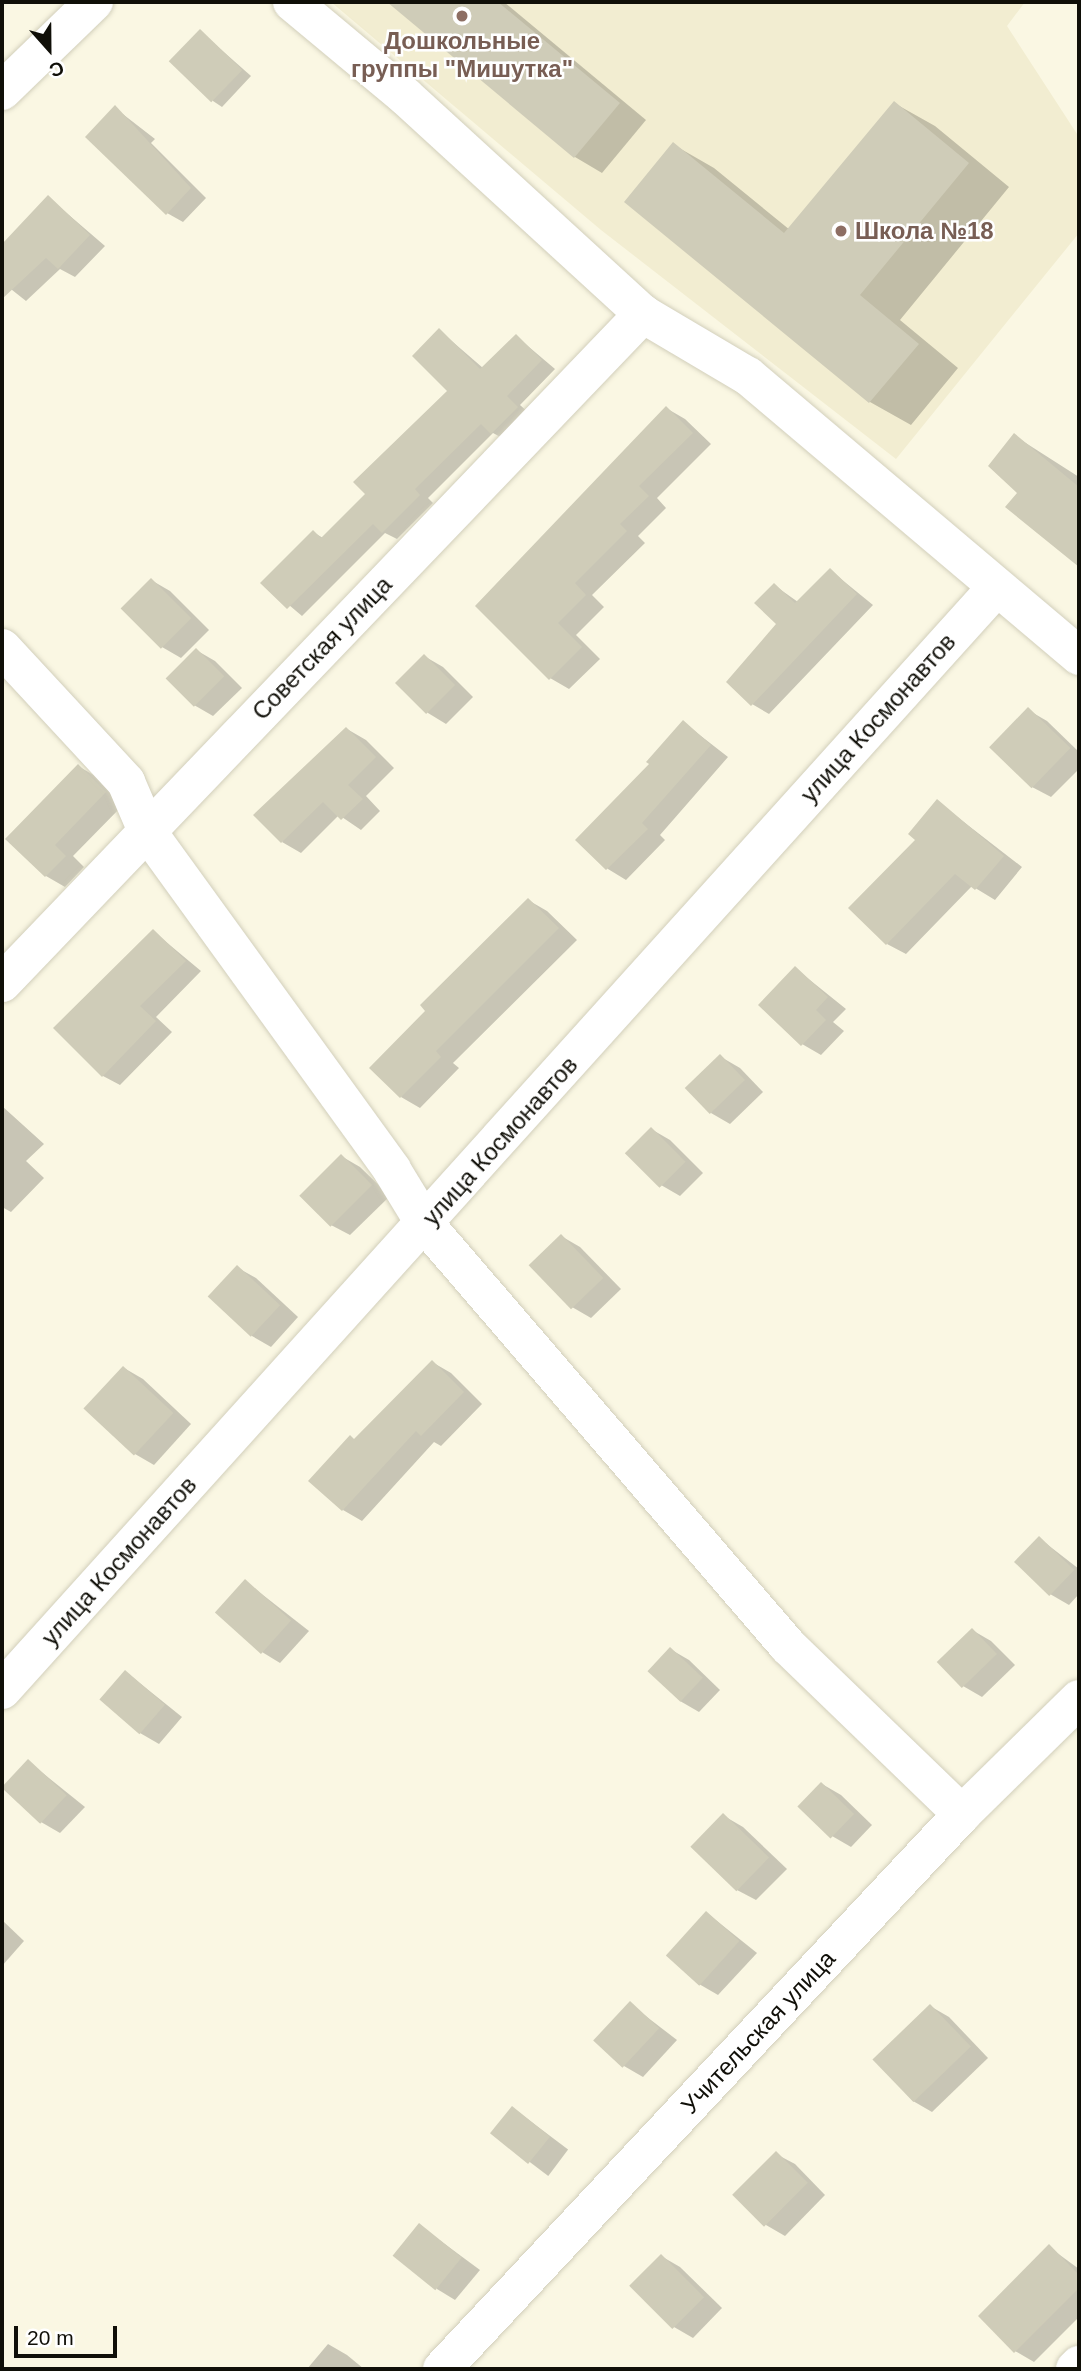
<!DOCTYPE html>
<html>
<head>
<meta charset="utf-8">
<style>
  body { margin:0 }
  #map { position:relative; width:1081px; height:2371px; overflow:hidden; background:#faf7e3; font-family:Arial,sans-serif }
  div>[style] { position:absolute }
  .built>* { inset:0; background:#f2edd1 }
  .shadow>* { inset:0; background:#0003; transform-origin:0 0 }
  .building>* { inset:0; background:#cfccb8; transform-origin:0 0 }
  .roads { filter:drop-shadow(0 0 2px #d2cfbb) drop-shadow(0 0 2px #d2cfbb) }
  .street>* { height:38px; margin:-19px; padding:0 19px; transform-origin:19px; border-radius:19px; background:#fff }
  .dots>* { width:19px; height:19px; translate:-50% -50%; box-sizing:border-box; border:4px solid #fff; border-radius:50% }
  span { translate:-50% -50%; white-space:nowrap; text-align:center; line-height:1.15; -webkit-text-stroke:5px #fff; paint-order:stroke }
  .education-label { font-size:24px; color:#785e54; font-weight:700 }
  .left { translate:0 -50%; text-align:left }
  .street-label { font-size:24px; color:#100f08 }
  .frame { position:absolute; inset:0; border:4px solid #100f08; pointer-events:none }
  .north { position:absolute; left:14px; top:14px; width:70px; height:70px; -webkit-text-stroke:5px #fff; paint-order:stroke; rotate:159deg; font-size:19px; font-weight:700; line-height:28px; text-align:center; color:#100f08 }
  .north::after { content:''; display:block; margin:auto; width:24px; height:32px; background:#100f08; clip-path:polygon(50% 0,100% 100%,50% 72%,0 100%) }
  .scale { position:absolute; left:14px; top:2326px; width:103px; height:32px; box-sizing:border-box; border:4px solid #100f08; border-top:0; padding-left:9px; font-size:21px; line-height:24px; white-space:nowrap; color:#100f08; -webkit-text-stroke:5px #fff; paint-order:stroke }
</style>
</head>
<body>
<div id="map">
  <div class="built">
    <i style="clip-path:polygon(331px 2px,1025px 2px,1007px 26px,1079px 137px,1079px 233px,896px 459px,601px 230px)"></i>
  </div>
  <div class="shadow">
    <i style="clip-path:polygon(389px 2px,504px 2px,646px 120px,602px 173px,575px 157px)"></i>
    <i style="clip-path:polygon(200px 31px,251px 76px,222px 107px,213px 101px)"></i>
    <i style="clip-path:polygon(894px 103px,935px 126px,1009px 187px,900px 320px,958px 368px,911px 425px,870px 402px,626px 202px,674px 145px,714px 168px,790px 230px)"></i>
    <i style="clip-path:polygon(115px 108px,155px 139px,151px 143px,206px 198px,183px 222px,167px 213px)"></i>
    <i style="clip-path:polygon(48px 197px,105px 246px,75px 277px,60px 269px,26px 301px,2px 282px,2px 246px)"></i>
    <i style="clip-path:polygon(439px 330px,483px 368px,516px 336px,555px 369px,520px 405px,531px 415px,506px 440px,493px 433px,428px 498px,433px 503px,397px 539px,385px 533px,302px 616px,263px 583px,313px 532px,323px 538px,367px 494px,450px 391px)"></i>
    <i style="clip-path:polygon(666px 408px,685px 419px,711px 444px,657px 498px,666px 508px,638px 536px,645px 543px,592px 595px,604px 607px,576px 635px,600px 659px,569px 689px,550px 678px,477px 606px)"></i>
    <i style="clip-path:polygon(1015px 436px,1079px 477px,1079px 565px,1007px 506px,1020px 492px)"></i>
    <i style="clip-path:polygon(830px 570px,873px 605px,769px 714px,752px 704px,778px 624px,774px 585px,798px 602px)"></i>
    <i style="clip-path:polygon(151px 580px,170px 591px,209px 630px,181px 658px,162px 647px)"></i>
    <i style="clip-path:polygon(196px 650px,215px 661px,242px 688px,213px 716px,194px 705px)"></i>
    <i style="clip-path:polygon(424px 656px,443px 667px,473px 697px,446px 724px,428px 713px,397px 683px)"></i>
    <i style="clip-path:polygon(1028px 710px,1047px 721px,1079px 752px,1079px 769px,1051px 797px,1032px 787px,992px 747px)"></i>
    <i style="clip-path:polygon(683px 722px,728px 757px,660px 835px,665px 840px,626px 880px,608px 869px,578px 840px,652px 764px)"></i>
    <i style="clip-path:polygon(347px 729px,366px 740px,394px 768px,366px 796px,380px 811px,361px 830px,339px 815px,301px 853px,282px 842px)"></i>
    <i style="clip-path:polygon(78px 766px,97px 777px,124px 804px,73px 856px,84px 867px,65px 887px,46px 876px,8px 839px)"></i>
    <i style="clip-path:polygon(938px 802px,1022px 867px,995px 900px,972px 886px,906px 954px,887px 944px,918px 840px)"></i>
    <i style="clip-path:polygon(528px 900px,547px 911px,577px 940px,453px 1063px,459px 1068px,420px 1108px,401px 1097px,428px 1011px)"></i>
    <i style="clip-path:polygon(153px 931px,201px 971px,156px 1017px,172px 1032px,120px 1085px,103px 1076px,55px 1028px)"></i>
    <i style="clip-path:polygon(795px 968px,846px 1009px,833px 1022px,844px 1031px,821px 1055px,802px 1044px)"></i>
    <i style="clip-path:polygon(721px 1057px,740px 1068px,763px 1092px,730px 1124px,711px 1113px)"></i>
    <i style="clip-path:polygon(2px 1106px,44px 1144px,26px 1161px,44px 1178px,11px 1212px,2px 1207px)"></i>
    <i style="clip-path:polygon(651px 1129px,670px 1140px,703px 1173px,680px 1196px,661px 1185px)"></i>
    <i style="clip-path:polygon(341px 1156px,360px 1167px,390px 1196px,350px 1235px,331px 1225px)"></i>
    <i style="clip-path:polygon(561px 1236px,580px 1247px,621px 1289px,591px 1318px,572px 1307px)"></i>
    <i style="clip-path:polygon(238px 1268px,256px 1278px,298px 1317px,271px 1347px,252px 1336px)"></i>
    <i style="clip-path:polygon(432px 1362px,451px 1373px,482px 1404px,441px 1446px,434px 1442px,362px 1521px,343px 1510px,355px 1440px)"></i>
    <i style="clip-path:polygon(124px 1368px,143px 1379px,191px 1424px,154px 1465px,135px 1454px)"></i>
    <i style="clip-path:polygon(1039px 1538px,1079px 1569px,1079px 1594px,1069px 1605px,1050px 1594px)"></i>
    <i style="clip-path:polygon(245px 1581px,309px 1631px,280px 1663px,262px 1652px)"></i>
    <i style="clip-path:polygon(972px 1630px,991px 1641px,1015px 1665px,982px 1697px,963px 1686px)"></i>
    <i style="clip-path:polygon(670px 1649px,689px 1660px,720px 1690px,699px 1712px,680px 1701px)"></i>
    <i style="clip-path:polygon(126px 1672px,182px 1717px,159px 1744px,140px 1733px)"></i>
    <i style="clip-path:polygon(29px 1762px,85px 1807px,60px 1833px,41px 1822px)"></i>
    <i style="clip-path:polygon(822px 1784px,841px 1795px,872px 1825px,851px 1847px,832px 1836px)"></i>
    <i style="clip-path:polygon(724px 1816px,743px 1827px,787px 1869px,756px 1900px,737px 1890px,693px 1847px)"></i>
    <i style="clip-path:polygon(707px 1913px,757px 1953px,718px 1995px,699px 1984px)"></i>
    <i style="clip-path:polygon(2px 1920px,24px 1941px,2px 1966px)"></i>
    <i style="clip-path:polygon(630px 2004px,677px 2040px,643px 2077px,624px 2066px)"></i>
    <i style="clip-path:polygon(930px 2006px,949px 2017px,988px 2058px,932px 2112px,913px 2101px,874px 2059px)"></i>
    <i style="left:513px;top:2108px;width:69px;height:33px;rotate:37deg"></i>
    <i style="clip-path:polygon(776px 2154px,795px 2164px,825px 2195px,785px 2236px,766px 2225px)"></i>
    <i style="clip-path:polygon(419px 2225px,480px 2270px,455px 2300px,437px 2289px)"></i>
    <i style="clip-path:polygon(1049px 2247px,1079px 2269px,1079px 2317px,1034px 2362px,1015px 2351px)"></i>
    <i style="clip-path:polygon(661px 2256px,680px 2267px,722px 2308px,693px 2338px,674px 2327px)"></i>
    <i style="clip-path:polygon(328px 2344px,347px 2355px,364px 2369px,307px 2369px)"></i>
  </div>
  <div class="building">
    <i style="clip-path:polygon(387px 2px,498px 2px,620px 103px,574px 158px)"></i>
    <i style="left:200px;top:29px;width:59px;height:45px;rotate:44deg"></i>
    <i style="clip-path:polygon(894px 101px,969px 163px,860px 295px,919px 344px,869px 403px,624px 202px,673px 142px,784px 233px)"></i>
    <i style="clip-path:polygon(115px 105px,191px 188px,166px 215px,85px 137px)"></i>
    <i style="clip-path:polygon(48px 195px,90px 235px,58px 269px,46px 258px,2px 299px,2px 244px)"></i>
    <i style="clip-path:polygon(439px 328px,480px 369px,516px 334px,542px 360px,507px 396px,518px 407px,491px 434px,481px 424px,415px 489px,420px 495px,382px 533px,373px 524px,287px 609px,260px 583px,313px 530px,321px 538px,365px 494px,353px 482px,447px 391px,412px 356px)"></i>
    <i style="clip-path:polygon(666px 406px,693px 433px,639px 486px,649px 496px,620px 524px,627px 531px,575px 583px,586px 595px,558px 623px,582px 647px,549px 680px,475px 606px)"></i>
    <i style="clip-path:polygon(1014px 433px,1079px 487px,1079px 567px,1005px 507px,1017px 493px,988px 466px)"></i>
    <i style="clip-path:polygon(830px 568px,857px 594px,751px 706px,726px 682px,776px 624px,754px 603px,774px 583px,795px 603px)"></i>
    <i style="left:151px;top:578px;width:57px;height:43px;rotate:45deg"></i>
    <i style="left:196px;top:648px;width:40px;height:43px;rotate:45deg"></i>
    <i style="left:424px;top:654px;width:44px;height:41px;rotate:45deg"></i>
    <i style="left:1028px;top:707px;width:59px;height:56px;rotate:44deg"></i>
    <i style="clip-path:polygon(683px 720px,711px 745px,642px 823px,648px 829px,606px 870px,575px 840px,649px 764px,646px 762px)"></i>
    <i style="clip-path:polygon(346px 727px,376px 757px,348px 785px,363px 799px,341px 820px,323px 802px,281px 843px,253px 815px)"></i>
    <i style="clip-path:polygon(78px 764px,106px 792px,55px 845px,66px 856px,45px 877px,5px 839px)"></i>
    <i style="clip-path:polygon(937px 799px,1004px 856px,975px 890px,955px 874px,886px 945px,848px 908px,915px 840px,908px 834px)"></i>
    <i style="clip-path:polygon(528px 898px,559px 928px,436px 1051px,441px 1057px,400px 1098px,369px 1068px,425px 1011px,420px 1005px)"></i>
    <i style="clip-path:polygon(153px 929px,186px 961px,140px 1006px,156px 1021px,102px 1077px,53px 1028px)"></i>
    <i style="clip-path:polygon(795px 966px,828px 997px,816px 1010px,826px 1020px,801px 1046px,758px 1005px)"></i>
    <i style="left:720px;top:1054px;width:36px;height:49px;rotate:46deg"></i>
    <i style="left:651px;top:1127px;width:49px;height:37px;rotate:45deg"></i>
    <i style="left:341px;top:1154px;width:44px;height:59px;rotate:45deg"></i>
    <i style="left:561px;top:1234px;width:61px;height:45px;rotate:46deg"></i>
    <i style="left:237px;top:1265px;width:59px;height:43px;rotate:43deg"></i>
    <i style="clip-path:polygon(432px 1360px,464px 1392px,421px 1436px,416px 1431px,342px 1511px,308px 1481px,350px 1435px,354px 1439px)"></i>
    <i style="left:123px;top:1366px;width:69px;height:58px;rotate:43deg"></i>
    <i style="left:1039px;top:1536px;width:49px;height:36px;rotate:44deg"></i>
    <i style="left:245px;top:1579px;width:62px;height:45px;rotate:42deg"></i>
    <i style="left:972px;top:1628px;width:36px;height:49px;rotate:46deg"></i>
    <i style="left:670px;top:1647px;width:45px;height:33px;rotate:43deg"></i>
    <i style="left:125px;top:1670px;width:53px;height:39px;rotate:41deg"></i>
    <i style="left:28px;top:1759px;width:53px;height:39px;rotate:43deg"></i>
    <i style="left:821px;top:1782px;width:46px;height:34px;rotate:44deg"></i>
    <i style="left:723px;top:1813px;width:64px;height:47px;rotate:44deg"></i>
    <i style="left:706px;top:1911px;width:45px;height:60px;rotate:42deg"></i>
    <i style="left:630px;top:2001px;width:40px;height:54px;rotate:43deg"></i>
    <i style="left:930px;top:2004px;width:59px;height:80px;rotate:46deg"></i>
    <i style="left:512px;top:2106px;width:49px;height:35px;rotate:39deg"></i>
    <i style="left:776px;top:2151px;width:45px;height:62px;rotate:45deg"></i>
    <i style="left:419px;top:2223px;width:55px;height:42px;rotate:39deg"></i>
    <i style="clip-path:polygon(1049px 2244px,1079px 2275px,1079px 2288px,1014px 2353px,978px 2316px)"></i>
    <i style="left:661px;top:2254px;width:61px;height:45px;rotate:45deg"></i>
  </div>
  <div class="roads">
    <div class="street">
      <i style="left:292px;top:2px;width:147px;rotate:39.8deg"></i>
      <i style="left:405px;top:96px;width:323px;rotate:42.5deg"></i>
      <i style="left:643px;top:314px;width:122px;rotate:30.6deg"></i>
      <i style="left:748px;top:376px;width:434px;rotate:40.2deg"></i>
      <i style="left:2px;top:91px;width:128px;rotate:-44.1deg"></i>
      <i style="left:2px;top:648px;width:183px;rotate:47.2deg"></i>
      <i style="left:126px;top:782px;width:53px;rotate:66.8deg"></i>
      <i style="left:147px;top:831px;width:418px;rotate:54.1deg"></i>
      <i style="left:392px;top:1170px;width:63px;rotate:58.6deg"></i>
      <i style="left:425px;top:1224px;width:557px;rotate:49.3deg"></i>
      <i style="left:788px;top:1646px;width:242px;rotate:44deg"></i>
      <i style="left:2px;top:983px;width:927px;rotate:-46.22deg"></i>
      <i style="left:2px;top:1690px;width:1483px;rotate:-47.95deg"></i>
      <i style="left:442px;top:2369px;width:761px;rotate:-46.86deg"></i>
      <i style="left:962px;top:1814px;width:164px;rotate:-44.5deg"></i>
      <i style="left:1075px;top:2369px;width:6px;rotate:-45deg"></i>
    </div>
  </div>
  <div class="dots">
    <i style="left:462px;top:16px;background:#8d6e63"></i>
    <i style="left:841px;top:231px;background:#8d6e63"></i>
  </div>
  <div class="education-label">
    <span style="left:462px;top:55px">Дошкольные<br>группы "Мишутка"</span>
    <span class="left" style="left:855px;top:231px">Школа №18</span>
  </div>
  <div class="street-label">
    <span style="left:322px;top:648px;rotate:-46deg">Советская улица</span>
    <span style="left:878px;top:718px;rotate:-48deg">улица Космонавтов</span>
    <span style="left:500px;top:1141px;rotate:-48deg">улица Космонавтов</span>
    <span style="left:119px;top:1561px;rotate:-48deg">улица Космонавтов</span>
    <span style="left:758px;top:2032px;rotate:-47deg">Учительская улица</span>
  </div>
  <div class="frame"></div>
  <div class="north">С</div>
  <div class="scale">20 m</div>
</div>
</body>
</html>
